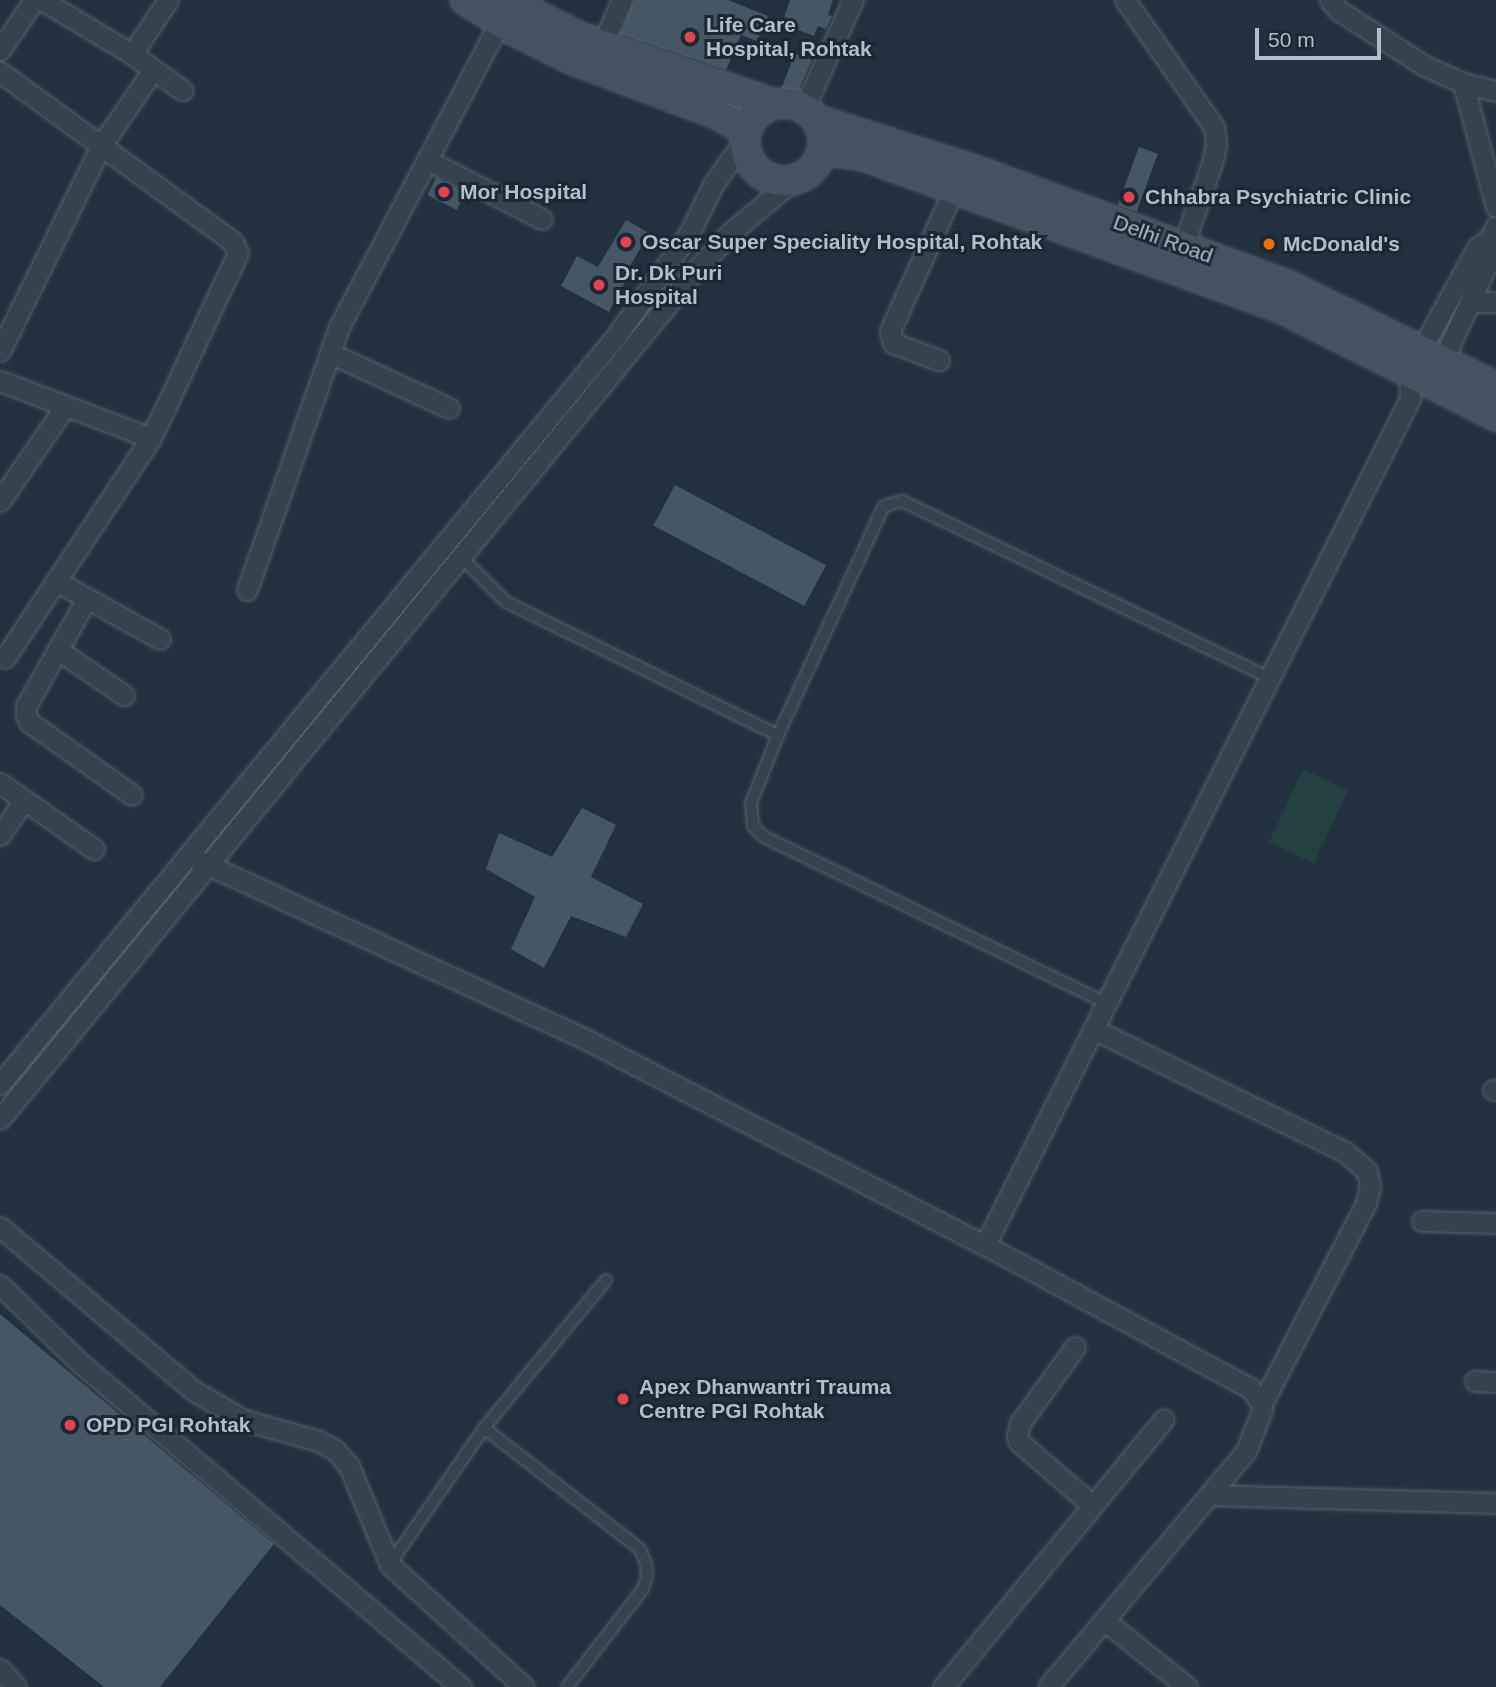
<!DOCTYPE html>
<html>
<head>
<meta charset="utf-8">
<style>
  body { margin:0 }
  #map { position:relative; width:1496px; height:1687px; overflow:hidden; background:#22313f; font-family:Helvetica,sans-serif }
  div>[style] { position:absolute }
  .green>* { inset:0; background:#243f40; transform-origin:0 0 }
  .building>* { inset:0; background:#455765; transform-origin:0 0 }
  .roads { filter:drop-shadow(0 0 2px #54616d) drop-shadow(0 0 2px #54616d) }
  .lane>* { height:10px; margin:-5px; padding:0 5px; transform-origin:5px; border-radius:5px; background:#36434f }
  .street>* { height:19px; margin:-9.5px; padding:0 9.5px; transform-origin:9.5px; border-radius:9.5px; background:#36434f }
  .secondary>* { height:28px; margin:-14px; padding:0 14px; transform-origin:14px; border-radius:14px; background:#445262 }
  .secondary>.ring { margin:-14px; padding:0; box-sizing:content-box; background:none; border:28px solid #445262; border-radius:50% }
  .dots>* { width:19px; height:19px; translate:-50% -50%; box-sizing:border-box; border:4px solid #1b2834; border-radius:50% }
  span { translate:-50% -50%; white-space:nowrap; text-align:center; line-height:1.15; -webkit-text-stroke:6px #1b2834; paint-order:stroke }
  .poi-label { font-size:21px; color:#b2beca; font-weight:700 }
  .left { translate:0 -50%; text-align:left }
  .street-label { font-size:21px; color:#b2beca }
  .scale { position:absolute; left:1255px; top:28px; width:126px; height:32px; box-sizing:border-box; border:4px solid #b2beca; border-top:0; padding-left:9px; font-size:21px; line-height:24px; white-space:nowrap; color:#b2beca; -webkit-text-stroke:5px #1b2834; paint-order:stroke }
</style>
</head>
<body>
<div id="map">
  <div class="green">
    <i style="left:1303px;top:769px;width:50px;height:81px;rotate:25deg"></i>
  </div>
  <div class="building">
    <i style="clip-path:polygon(634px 0,728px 0,768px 16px,757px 41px,741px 35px,726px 70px,620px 34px)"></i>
    <i style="clip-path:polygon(790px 0,833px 0,828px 15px,832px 16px,826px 29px,818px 26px,814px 36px,782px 24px)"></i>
    <i style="clip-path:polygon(795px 54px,812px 60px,795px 98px,781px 89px)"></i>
    <i style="left:1139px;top:147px;width:20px;height:62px;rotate:20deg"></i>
    <i style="left:436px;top:178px;width:33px;height:19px;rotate:27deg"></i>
    <i style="clip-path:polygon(626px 220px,649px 233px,622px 280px,625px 282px,609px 312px,561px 286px,577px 256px,598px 267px)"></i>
    <i style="left:675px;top:485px;width:171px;height:46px;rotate:28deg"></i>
    <i style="clip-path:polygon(582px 808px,616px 825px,591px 877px,643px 904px,626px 937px,571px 916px,544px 968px,511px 949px,535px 897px,486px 869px,499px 833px,552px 857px)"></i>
    <i style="clip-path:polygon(0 1314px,274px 1544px,160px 1687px,104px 1687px,0 1605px)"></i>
  </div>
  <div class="roads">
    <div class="lane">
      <i style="left:461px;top:557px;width:64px;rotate:45deg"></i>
      <i style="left:506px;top:602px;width:303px;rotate:26.1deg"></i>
      <i style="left:1106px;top:1003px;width:380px;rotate:-154.1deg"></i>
      <i style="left:764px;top:837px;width:16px;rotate:-135deg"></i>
      <i style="left:753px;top:826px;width:23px;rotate:-95deg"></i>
      <i style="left:751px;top:803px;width:73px;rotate:-68.3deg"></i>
      <i style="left:778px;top:735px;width:252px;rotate:-65.2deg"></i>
      <i style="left:884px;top:506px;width:19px;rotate:-16deg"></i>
      <i style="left:902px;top:501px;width:406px;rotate:25.7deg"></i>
      <i style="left:484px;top:1428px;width:197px;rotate:37.8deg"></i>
      <i style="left:640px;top:1549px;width:16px;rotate:68deg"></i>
      <i style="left:646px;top:1564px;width:12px;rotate:85deg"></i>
      <i style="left:647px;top:1576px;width:14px;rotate:107deg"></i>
      <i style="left:643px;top:1589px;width:124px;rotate:127.8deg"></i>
      <i style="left:390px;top:1564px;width:165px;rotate:-55.3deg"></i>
      <i style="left:484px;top:1428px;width:192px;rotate:-50.5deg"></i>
    </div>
    <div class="street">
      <i style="left:42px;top:0;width:105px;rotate:31deg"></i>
      <i style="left:132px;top:54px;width:62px;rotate:35.8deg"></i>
      <i style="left:1125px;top:0;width:155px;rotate:55deg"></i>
      <i style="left:1214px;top:127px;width:17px;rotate:83deg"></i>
      <i style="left:1216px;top:144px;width:16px;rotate:101deg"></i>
      <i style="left:1213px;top:160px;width:91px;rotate:109.2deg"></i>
      <i style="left:1330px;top:0;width:13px;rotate:51deg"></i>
      <i style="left:1338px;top:10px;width:103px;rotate:32.8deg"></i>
      <i style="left:1425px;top:66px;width:42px;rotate:24.1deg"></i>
      <i style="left:1463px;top:83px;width:34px;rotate:14deg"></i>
      <i style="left:602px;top:45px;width:49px;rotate:-66deg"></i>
      <i style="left:0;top:50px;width:60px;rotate:-55.8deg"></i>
      <i style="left:132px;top:54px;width:65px;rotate:-56.3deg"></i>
      <i style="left:0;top:72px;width:288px;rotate:36.1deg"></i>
      <i style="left:233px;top:242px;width:12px;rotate:66deg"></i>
      <i style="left:238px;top:253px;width:204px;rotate:115.2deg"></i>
      <i style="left:151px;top:438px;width:264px;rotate:123.6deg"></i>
      <i style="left:1463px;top:83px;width:128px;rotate:75.1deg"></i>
      <i style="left:804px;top:108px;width:119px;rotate:-65.6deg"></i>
      <i style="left:427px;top:160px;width:129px;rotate:27.2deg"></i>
      <i style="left:1471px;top:302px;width:25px"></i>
      <i style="left:0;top:351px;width:231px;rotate:-63.8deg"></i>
      <i style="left:102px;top:144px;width:90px;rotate:-55.4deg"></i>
      <i style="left:330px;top:353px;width:131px;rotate:24.8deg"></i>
      <i style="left:939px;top:360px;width:49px;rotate:-159.7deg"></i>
      <i style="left:893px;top:343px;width:12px;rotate:-104deg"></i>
      <i style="left:890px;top:331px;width:154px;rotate:-65.8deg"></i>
      <i style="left:1438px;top:371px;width:124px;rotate:-65.3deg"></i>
      <i style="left:1490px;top:258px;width:20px;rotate:-90deg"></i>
      <i style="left:0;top:381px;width:161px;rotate:20.7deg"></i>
      <i style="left:0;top:501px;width:116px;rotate:-55.5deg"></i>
      <i style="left:56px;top:581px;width:119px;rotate:29.1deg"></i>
      <i style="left:247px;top:590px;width:279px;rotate:-70.7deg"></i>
      <i style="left:339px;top:327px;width:345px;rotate:-62.2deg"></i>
      <i style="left:87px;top:598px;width:124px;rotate:119.5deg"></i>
      <i style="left:26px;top:706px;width:9px;rotate:90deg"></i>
      <i style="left:26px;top:715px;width:8px;rotate:67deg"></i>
      <i style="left:29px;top:722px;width:126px;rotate:35.3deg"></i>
      <i style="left:58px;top:650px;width:80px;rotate:34.3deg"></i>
      <i style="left:0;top:783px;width:115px;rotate:35.1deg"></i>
      <i style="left:0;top:835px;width:42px;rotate:-55.6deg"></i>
      <i style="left:189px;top:856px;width:438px;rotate:24.8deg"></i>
      <i style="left:587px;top:1040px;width:448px;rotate:27.3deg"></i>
      <i style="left:985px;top:1245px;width:302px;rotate:28.4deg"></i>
      <i style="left:1251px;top:1389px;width:19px;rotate:54deg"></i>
      <i style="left:1262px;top:1404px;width:6px;rotate:90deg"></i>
      <i style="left:1262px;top:1410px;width:44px;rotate:111.3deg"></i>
      <i style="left:1246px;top:1451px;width:308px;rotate:130deg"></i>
      <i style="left:1093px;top:1029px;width:280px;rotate:26deg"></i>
      <i style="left:1345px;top:1152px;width:29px;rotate:41deg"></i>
      <i style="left:1367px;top:1171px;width:15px;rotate:79deg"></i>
      <i style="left:1370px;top:1186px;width:17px;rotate:103deg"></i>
      <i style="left:1366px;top:1203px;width:226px;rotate:117.4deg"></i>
      <i style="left:0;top:1084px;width:970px;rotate:-50.52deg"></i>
      <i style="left:617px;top:335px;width:126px;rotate:-54.7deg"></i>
      <i style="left:690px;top:232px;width:55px;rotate:-63.9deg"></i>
      <i style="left:714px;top:183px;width:52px;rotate:-54.5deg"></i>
      <i style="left:1493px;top:1090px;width:3px"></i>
      <i style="left:0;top:1119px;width:1087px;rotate:-50.67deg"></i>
      <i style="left:689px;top:278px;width:61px;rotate:-47.7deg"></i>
      <i style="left:730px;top:233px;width:82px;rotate:-40.1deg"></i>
      <i style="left:1422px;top:1221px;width:74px;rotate:1.5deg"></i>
      <i style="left:0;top:1227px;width:254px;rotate:40.2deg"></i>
      <i style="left:194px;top:1391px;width:58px;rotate:30.1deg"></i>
      <i style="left:244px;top:1420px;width:77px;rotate:15.8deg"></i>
      <i style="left:318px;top:1441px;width:19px;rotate:28deg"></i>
      <i style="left:335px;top:1450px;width:21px;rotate:49deg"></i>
      <i style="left:349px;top:1466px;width:107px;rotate:67.5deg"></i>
      <i style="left:390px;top:1565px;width:181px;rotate:42.3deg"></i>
      <i style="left:985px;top:1245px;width:948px;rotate:-63.35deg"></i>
      <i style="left:1410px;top:398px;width:26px;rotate:-92deg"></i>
      <i style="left:1409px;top:372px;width:141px;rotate:-61.3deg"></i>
      <i style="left:1477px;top:248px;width:16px;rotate:-38deg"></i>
      <i style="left:1490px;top:238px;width:13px;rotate:-63deg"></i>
      <i style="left:0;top:1285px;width:110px;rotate:44.3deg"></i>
      <i style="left:79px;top:1362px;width:502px;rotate:40.39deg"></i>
      <i style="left:1075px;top:1347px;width:94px;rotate:125.9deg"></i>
      <i style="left:1020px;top:1423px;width:14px;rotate:102deg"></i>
      <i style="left:1017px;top:1437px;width:5px;rotate:68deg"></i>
      <i style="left:1019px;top:1442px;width:96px;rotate:40.8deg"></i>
      <i style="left:1475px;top:1381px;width:21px;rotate:3deg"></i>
      <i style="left:1209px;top:1495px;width:287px;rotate:1.6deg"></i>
      <i style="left:1104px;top:1620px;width:107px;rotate:38.9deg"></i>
      <i style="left:0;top:1669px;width:24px;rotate:48deg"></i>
      <i style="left:943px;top:1687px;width:347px;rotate:-50.5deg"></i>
    </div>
    <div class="secondary">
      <i style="left:465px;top:0;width:57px;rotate:32deg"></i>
      <i style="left:513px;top:30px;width:65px;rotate:26.6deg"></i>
      <i style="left:571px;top:59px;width:154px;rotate:20.6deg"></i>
      <i style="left:715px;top:113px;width:35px;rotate:29deg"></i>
      <i style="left:507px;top:0;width:81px;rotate:27.2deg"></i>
      <i style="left:579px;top:37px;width:206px;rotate:19deg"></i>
      <i class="ring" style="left:745px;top:103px;width:50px;height:50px"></i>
      <i style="left:817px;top:120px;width:168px;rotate:17.7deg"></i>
      <i style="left:977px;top:171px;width:333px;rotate:20.2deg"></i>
      <i style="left:1289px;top:286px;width:230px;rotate:26deg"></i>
      <i style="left:823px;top:150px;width:41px;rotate:8.3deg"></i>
      <i style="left:864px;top:156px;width:445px;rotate:20deg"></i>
      <i style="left:1282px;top:308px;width:240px;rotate:26.8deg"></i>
    </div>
  </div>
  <div class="dots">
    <i style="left:690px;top:37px;background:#e0444e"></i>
    <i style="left:444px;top:192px;background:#e0444e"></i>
    <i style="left:1129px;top:197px;background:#e0444e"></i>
    <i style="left:626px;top:242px;background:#e0444e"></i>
    <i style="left:1269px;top:244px;background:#e8710a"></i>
    <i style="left:599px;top:285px;background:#e0444e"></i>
    <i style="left:623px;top:1399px;background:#e0444e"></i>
    <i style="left:70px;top:1425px;background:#e0444e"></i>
  </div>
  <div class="poi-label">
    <span class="left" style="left:706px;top:37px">Life Care<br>Hospital, Rohtak</span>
    <span class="left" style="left:460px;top:192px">Mor Hospital</span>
    <span class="left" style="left:1145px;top:197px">Chhabra Psychiatric Clinic</span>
    <span class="left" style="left:642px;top:242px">Oscar Super Speciality Hospital, Rohtak</span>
    <span class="left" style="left:1283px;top:244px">McDonald's</span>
    <span class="left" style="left:615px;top:285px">Dr. Dk Puri<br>Hospital</span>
    <span class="left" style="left:639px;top:1399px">Apex Dhanwantri Trauma<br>Centre PGI Rohtak</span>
    <span class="left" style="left:86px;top:1425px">OPD PGI Rohtak</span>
  </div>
  <div class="street-label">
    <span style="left:1163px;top:239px;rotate:20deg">Delhi Road</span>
  </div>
  <div class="scale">50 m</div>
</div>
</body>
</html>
